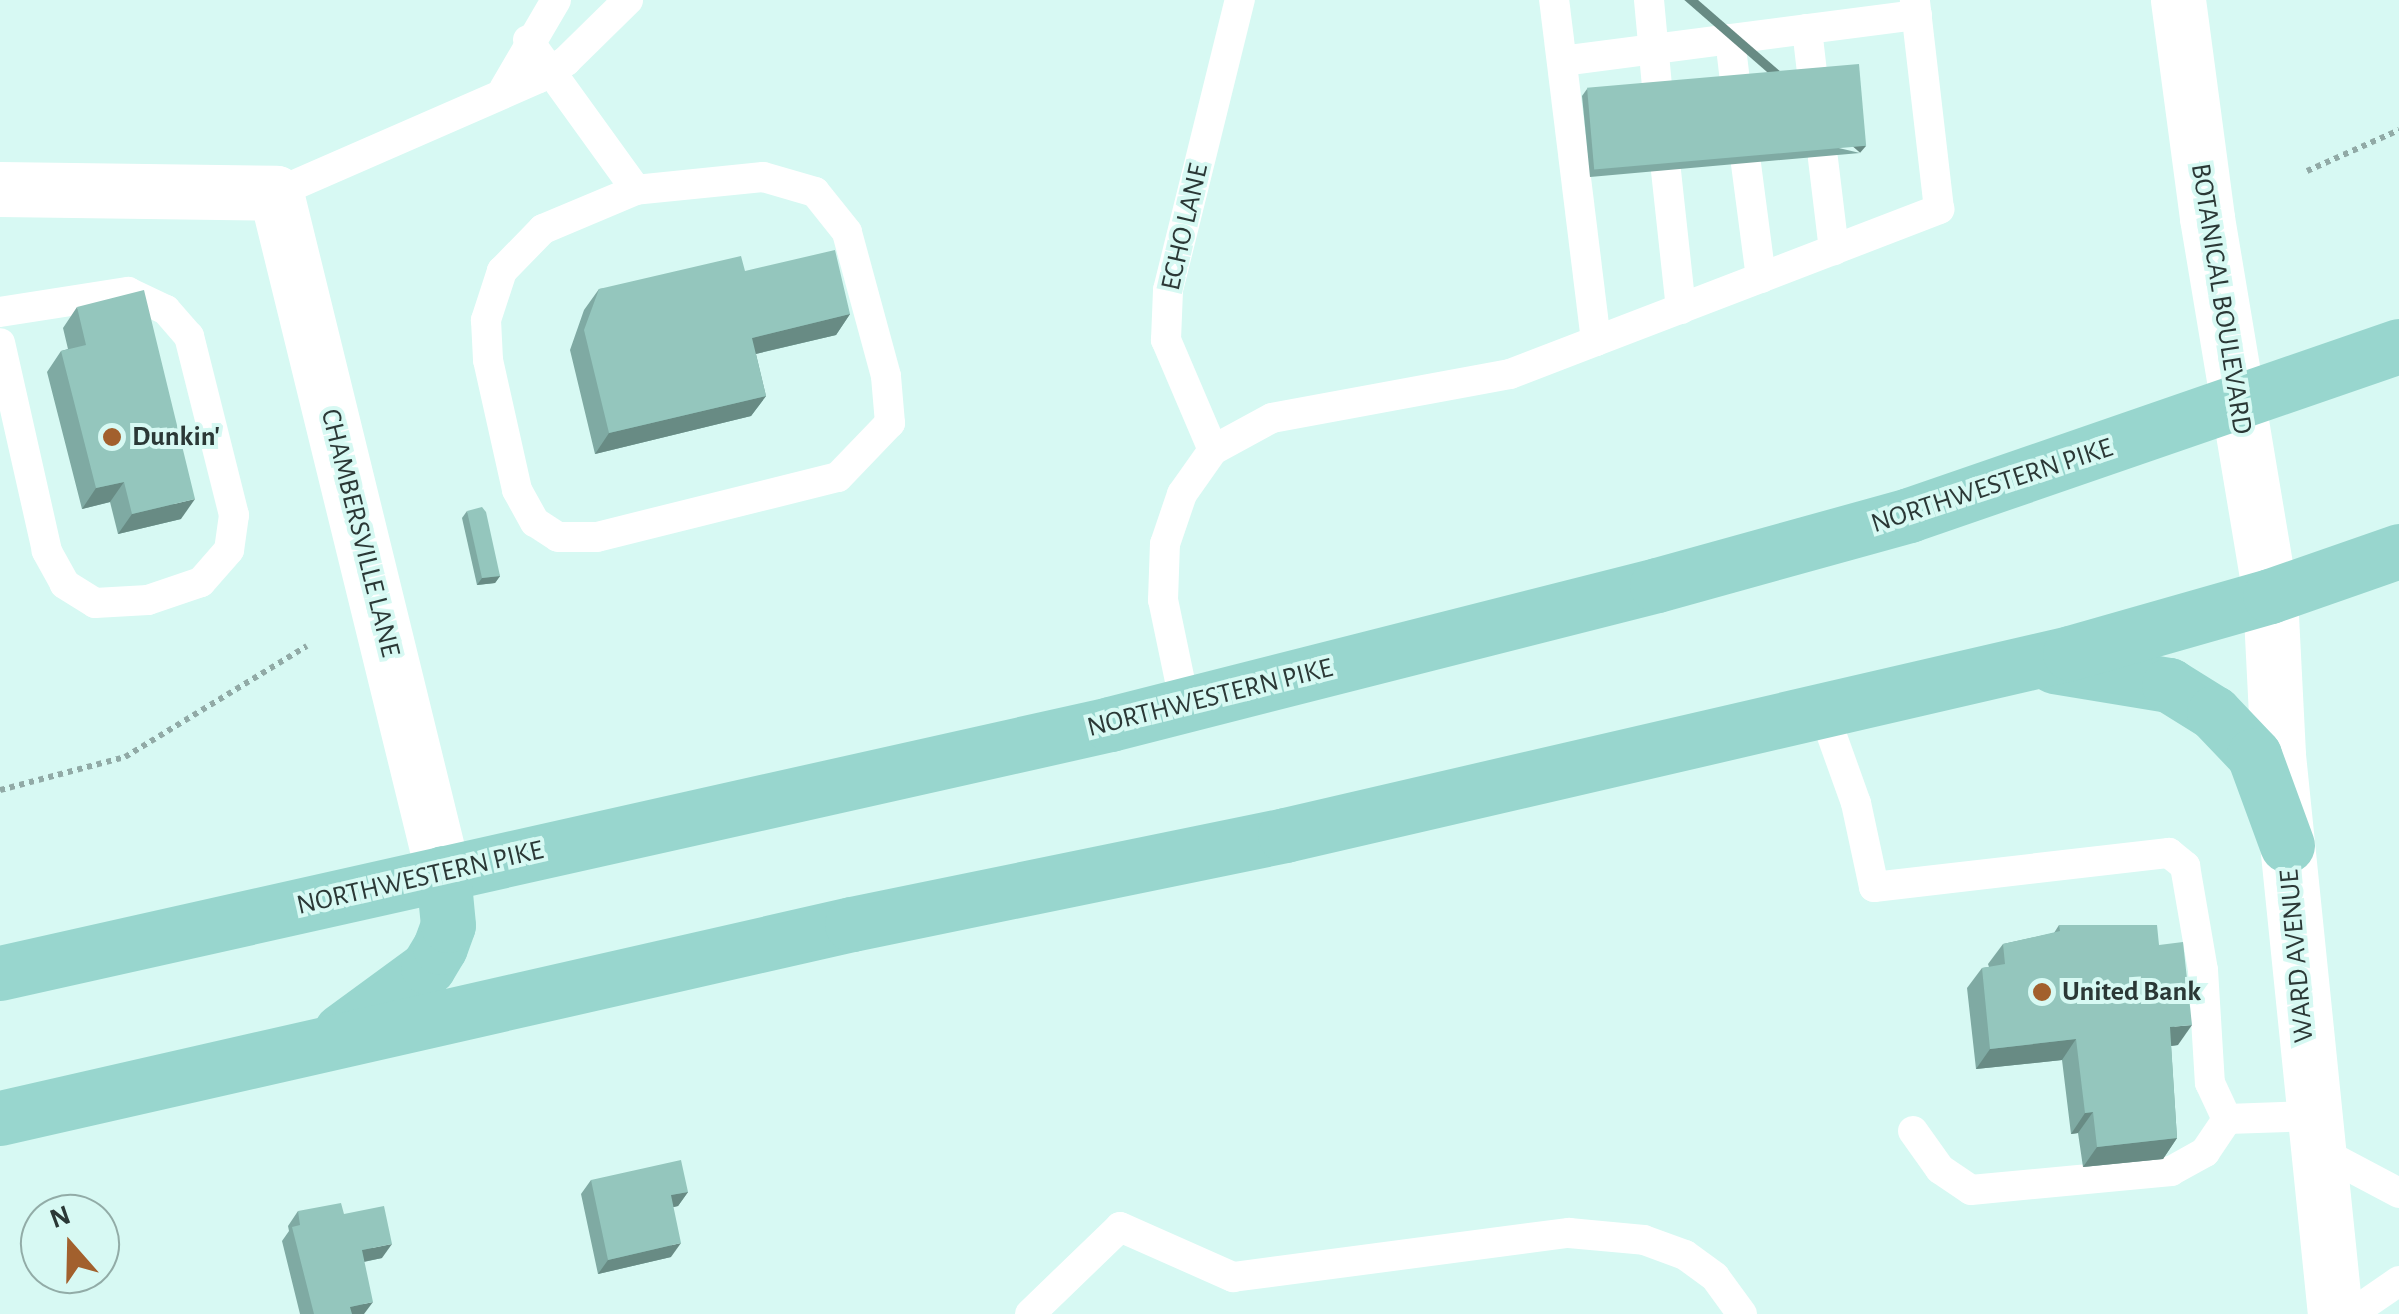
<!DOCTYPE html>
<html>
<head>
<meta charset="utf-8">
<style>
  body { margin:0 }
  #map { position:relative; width:2399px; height:1314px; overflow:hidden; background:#d7f9f3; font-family:"Alegreya Sans",sans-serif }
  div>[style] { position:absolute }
  .path>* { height:6px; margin-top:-3px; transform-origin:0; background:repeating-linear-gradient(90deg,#91aaa6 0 5px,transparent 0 10px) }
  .service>* { height:30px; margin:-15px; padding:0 15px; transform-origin:15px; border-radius:15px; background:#fff }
  .minor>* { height:55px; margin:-27.5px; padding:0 27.5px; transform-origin:27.5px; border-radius:27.5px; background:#fff }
  .tertiary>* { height:55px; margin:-27.5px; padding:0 27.5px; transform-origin:27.5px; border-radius:27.5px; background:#fff }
  .primary>* { height:55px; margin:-27.5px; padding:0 27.5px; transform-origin:27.5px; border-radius:27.5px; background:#98d6ce }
  .wall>* { inset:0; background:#7faaa3 }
  .shaded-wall>* { inset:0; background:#688b84; transform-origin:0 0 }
  .building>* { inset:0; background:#94c6bd; transform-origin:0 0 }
  .dots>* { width:28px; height:28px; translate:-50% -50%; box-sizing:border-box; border:5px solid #d7f9f3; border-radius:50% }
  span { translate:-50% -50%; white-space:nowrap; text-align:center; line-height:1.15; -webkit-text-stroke:8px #d7f9f3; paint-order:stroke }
  .street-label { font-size:28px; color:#2b3836 }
  .poi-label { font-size:28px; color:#2b3836; font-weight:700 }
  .left { translate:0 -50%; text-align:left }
  .north { position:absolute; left:20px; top:1194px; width:100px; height:100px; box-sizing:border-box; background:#d7f9f3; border:2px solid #92aca7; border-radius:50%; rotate:340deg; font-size:28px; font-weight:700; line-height:40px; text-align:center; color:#2b3836 }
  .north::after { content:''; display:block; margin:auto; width:35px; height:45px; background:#a2602d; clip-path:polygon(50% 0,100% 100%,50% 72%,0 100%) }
</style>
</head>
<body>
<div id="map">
  <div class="path">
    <i style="left:2307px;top:171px;width:101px;rotate:-24deg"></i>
    <i style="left:0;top:790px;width:129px;rotate:-14.8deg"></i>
    <i style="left:125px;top:757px;width:213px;rotate:-31.4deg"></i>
  </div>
  <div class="service">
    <i style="left:1649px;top:0;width:86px;rotate:84.7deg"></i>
    <i style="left:1807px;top:29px;width:43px;rotate:83.4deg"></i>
    <i style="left:1730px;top:39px;width:42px;rotate:83.2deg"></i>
    <i style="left:528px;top:40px;width:185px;rotate:54.2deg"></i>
    <i style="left:636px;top:190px;width:101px;rotate:157.2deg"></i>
    <i style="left:543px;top:229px;width:59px;rotate:134.3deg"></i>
    <i style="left:502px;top:271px;width:52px;rotate:108.1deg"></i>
    <i style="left:486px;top:320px;width:40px;rotate:87.1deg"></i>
    <i style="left:488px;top:360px;width:133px;rotate:77.4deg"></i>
    <i style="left:517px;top:490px;width:37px;rotate:61deg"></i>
    <i style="left:535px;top:522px;width:27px;rotate:33deg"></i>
    <i style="left:558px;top:537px;width:39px"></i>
    <i style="left:597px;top:537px;width:248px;rotate:-14deg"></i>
    <i style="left:838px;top:477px;width:75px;rotate:-46.1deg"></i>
    <i style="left:890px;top:423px;width:47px;rotate:-94.9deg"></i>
    <i style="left:886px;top:376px;width:149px;rotate:-105.2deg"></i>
    <i style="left:847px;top:232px;width:51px;rotate:-128.7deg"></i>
    <i style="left:815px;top:192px;width:54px;rotate:-163.9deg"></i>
    <i style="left:763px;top:177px;width:128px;rotate:174.2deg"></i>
    <i style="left:1562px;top:61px;width:358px;rotate:-7.4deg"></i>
    <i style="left:504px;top:89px;width:103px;rotate:-59.7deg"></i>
    <i style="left:1823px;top:159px;width:92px;rotate:83.1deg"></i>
    <i style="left:1746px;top:164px;width:115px;rotate:82.5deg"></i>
    <i style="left:1666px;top:171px;width:139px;rotate:83.8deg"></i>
    <i style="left:276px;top:193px;width:287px;rotate:-23.6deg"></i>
    <i style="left:539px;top:78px;width:32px;rotate:-32deg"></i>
    <i style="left:566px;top:61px;width:87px;rotate:-44.5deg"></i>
    <i style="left:0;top:312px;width:130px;rotate:-8.9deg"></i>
    <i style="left:128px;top:292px;width:42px;rotate:25.3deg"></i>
    <i style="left:166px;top:310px;width:35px;rotate:49deg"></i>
    <i style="left:189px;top:336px;width:185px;rotate:75.9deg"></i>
    <i style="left:234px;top:515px;width:35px;rotate:98deg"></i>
    <i style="left:229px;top:550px;width:43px;rotate:131.2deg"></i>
    <i style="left:201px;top:582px;width:56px;rotate:161.2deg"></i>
    <i style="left:148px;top:600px;width:53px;rotate:176.8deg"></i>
    <i style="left:95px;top:603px;width:36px;rotate:-148deg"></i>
    <i style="left:65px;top:584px;width:38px;rotate:-119deg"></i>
    <i style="left:47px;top:551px;width:213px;rotate:-102.7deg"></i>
    <i style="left:1596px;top:341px;width:368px;rotate:-21deg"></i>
    <i style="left:1939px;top:209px;width:210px;rotate:-96.6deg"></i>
    <i style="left:1213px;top:450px;width:120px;rotate:-113.1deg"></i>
    <i style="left:1166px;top:340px;width:50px;rotate:-87.7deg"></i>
    <i style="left:1168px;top:290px;width:299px;rotate:-76.1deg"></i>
    <i style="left:1185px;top:705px;width:107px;rotate:-101.8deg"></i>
    <i style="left:1163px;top:600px;width:56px;rotate:-88deg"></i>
    <i style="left:1165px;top:544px;width:53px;rotate:-71.2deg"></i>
    <i style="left:1182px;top:494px;width:54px;rotate:-54.8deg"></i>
    <i style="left:1213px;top:450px;width:67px;rotate:-28.5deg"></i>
    <i style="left:1272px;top:418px;width:242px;rotate:-10.5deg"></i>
    <i style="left:1510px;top:374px;width:92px;rotate:-21deg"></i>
    <i style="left:1596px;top:341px;width:344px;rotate:-97deg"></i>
    <i style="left:1823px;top:711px;width:98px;rotate:70.3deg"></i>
    <i style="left:1856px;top:803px;width:86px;rotate:77.9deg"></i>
    <i style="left:1874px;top:887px;width:297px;rotate:-6.6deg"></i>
    <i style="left:2169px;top:853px;width:21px;rotate:39deg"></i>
    <i style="left:2185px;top:866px;width:106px;rotate:80.2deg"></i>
    <i style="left:2203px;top:970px;width:113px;rotate:86.5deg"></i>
    <i style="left:2210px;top:1083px;width:40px;rotate:65deg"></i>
    <i style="left:2227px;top:1119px;width:85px;rotate:-2deg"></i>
    <i style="left:1913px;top:1131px;width:47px;rotate:54.6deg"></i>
    <i style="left:1940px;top:1169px;width:37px;rotate:34deg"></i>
    <i style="left:1971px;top:1190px;width:201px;rotate:-5.4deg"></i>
    <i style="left:2171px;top:1171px;width:39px;rotate:-29deg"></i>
    <i style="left:2205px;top:1152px;width:40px;rotate:-56deg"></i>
    <i style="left:2316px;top:1149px;width:94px;rotate:27.9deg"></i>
    <i style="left:1030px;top:1314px;width:125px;rotate:-44deg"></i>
    <i style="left:1120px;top:1227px;width:124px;rotate:23.9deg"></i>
    <i style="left:1233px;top:1277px;width:339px;rotate:-7.5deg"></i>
    <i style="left:1569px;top:1233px;width:75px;rotate:5.3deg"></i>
    <i style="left:1644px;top:1240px;width:44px;rotate:20.1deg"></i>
    <i style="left:1685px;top:1255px;width:37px;rotate:36deg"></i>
    <i style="left:1715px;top:1277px;width:46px;rotate:53.9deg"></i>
    <i style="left:2351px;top:1314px;width:58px;rotate:-34.5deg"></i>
  </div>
  <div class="minor">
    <i style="left:0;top:189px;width:276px;rotate:0.8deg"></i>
    <i style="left:276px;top:193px;width:700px;rotate:76.2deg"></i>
    <i style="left:2270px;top:596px;width:159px;rotate:87.1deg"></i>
    <i style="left:2278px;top:755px;width:562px;rotate:84.18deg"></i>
  </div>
  <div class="tertiary">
    <i style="left:2178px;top:0;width:220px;rotate:82.4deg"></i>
    <i style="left:2207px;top:218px;width:383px;rotate:80.5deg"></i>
  </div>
  <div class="primary">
    <i style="left:2054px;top:666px;width:117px;rotate:9.4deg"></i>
    <i style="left:2169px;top:685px;width:53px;rotate:31.9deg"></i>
    <i style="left:2214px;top:713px;width:58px;rotate:46.4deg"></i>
    <i style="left:2254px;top:755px;width:96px;rotate:69.9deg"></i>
    <i style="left:0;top:973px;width:1138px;rotate:-12.64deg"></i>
    <i style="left:1110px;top:724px;width:564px;rotate:-14.26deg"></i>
    <i style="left:1657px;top:585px;width:262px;rotate:-15.5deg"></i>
    <i style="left:1909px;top:515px;width:518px;rotate:-19.03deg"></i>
    <i style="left:341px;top:1031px;width:108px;rotate:-36.3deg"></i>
    <i style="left:428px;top:967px;width:23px;rotate:-59deg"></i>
    <i style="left:440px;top:947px;width:23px;rotate:-70deg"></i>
    <i style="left:448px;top:925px;width:52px;rotate:-95.5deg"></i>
    <i style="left:0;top:1118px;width:874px;rotate:-12.83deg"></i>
    <i style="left:852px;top:924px;width:442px;rotate:-11.6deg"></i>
    <i style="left:1285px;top:835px;width:806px;rotate:-13.05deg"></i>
    <i style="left:2070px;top:653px;width:208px;rotate:-15.9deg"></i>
    <i style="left:2270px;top:596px;width:137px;rotate:-19.2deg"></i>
  </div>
  <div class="wall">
    <i style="clip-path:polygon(1587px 89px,1860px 153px,1590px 177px,1582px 96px)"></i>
    <i style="clip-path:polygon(745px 271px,850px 314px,836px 335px,756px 354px,766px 396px,751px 416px,595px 454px,570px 350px,584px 310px,599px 289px)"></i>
    <i style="clip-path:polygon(77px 307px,181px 519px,118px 534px,110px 502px,82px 509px,47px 372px,61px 351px,68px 349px,63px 328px)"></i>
    <i style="clip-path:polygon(467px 511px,500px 576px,495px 583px,477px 585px,462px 518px)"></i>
    <i style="clip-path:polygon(2059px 925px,2159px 945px,2178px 1045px,2171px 1046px,2177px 1138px,2163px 1159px,2083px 1167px,2078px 1133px,2071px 1134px,2062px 1060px,1976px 1069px,1967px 988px,1982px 968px,1989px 967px,1988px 964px,2003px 944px,2054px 933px)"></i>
    <i style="clip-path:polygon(591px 1180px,688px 1192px,678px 1206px,673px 1207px,671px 1257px,598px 1274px,581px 1194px)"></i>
    <i style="clip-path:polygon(298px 1211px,344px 1214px,382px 1258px,364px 1262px,364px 1314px,300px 1314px,282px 1241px,289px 1231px,288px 1226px)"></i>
  </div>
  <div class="shaded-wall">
    <i style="left:1866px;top:146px;width:9px;height:272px;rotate:131deg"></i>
    <i style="clip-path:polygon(850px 314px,836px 335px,738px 358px,752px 338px)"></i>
    <i style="clip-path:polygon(766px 396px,751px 416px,595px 454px,609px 433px)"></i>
    <i style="clip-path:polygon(124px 482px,110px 502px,82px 509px,96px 488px)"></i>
    <i style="clip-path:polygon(195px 499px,181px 519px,118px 534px,132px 514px)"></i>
    <i style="clip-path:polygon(500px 576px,495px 583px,477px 585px,482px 578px)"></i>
    <i style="clip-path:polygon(2192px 1025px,2178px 1045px,2156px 1048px,2170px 1027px)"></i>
    <i style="clip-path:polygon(2076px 1039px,2062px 1060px,1976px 1069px,1990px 1049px)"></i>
    <i style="clip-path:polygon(2093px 1112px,2078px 1133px,2071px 1134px,2085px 1113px)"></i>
    <i style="clip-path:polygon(2177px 1138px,2163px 1159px,2083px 1167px,2097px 1147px)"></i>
    <i style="clip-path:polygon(688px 1192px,678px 1206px,661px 1210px,671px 1195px)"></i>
    <i style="clip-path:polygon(681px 1243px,671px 1257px,598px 1274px,608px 1260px)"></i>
    <i style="clip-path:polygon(392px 1244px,382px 1258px,352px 1264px,362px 1250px)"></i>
    <i style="clip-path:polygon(373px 1302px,364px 1314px,345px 1314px,350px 1307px)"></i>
  </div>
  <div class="building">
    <i style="left:1859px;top:64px;width:82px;height:273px;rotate:85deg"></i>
    <i style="clip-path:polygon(835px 250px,850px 314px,752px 338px,766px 396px,609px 433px,584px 330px,599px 289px,741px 256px,745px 271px)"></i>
    <i style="clip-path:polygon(144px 290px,195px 499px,132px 514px,124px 482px,96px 488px,61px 351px,86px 345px,77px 307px)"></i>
    <i style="clip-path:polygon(482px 507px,486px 512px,500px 576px,482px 578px,467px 511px)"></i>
    <i style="clip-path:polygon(2059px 925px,2157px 925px,2159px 945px,2183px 942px,2192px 1025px,2170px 1027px,2177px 1138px,2097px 1147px,2093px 1112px,2085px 1113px,2076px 1039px,1990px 1049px,1982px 968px,2005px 964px,2003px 944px,2060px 931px)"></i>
    <i style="clip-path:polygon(681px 1160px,688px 1192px,671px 1195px,681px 1243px,608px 1260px,591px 1180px)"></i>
    <i style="clip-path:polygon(341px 1203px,344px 1214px,384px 1206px,392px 1244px,362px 1250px,373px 1302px,350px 1307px,352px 1314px,314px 1314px,292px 1227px,300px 1225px,298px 1211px)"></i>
  </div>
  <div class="dots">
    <i style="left:112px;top:437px;background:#a2602d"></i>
    <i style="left:2042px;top:992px;background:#a2602d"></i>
  </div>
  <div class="street-label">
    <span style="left:1185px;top:227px;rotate:-77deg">ECHO LANE</span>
    <span style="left:2221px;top:299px;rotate:81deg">BOTANICAL BOULEVARD</span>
    <span style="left:1992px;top:486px;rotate:-18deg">NORTHWESTERN PIKE</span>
    <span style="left:360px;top:533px;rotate:76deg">CHAMBERSVILLE LANE</span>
    <span style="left:1210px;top:698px;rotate:-14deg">NORTHWESTERN PIKE</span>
    <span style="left:420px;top:878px;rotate:-13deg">NORTHWESTERN PIKE</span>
    <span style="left:2297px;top:956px;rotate:-95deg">WARD AVENUE</span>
  </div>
  <div class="poi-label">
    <span class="left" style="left:132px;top:437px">Dunkin'</span>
    <span class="left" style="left:2062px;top:992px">United Bank</span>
  </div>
  <div class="north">N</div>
</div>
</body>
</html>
